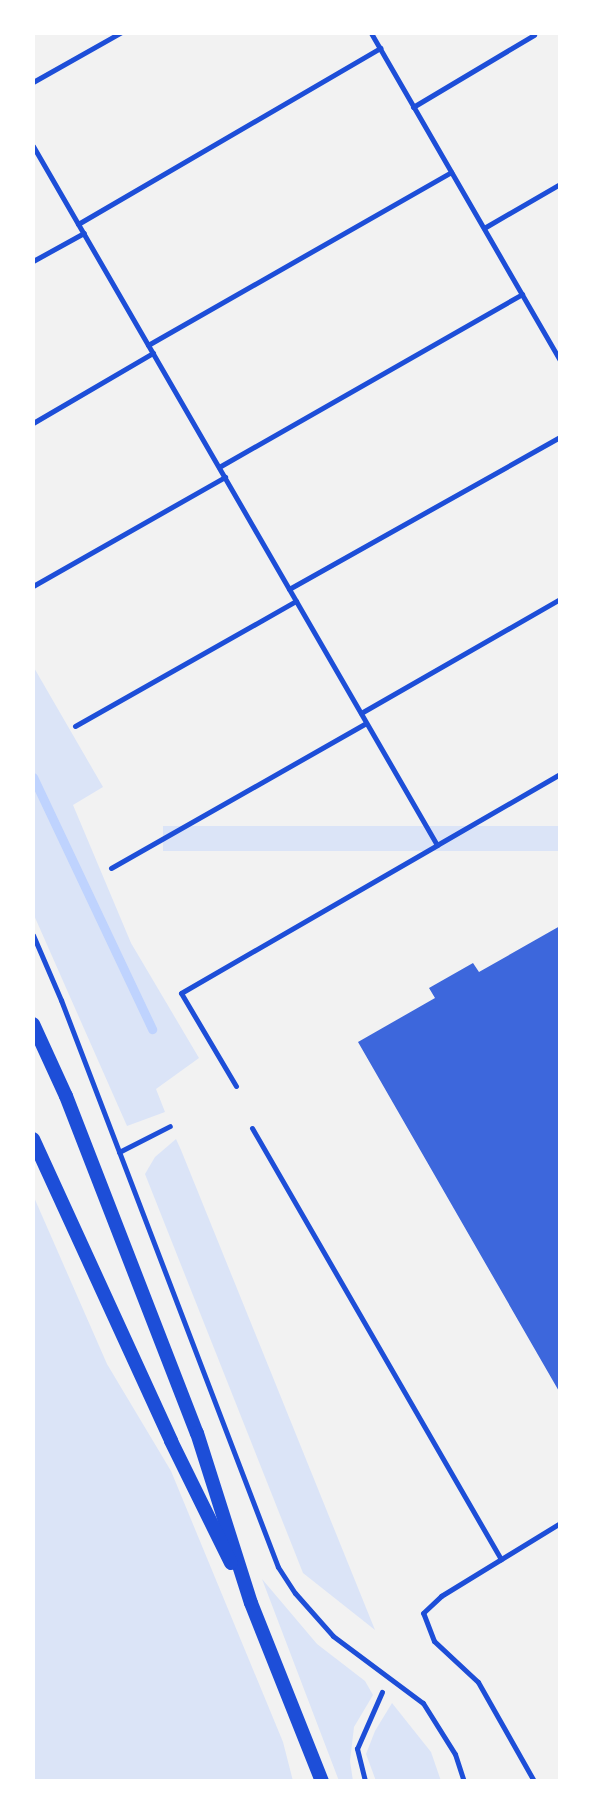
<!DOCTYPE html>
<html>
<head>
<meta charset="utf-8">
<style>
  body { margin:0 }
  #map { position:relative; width:593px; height:1814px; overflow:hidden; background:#f2f2f2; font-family:Roboto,sans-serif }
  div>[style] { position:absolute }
  .green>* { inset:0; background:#dbe4f7; transform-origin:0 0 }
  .stream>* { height:9px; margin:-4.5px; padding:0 4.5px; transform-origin:4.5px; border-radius:4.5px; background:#bfd3fe }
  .building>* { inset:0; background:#3d67dc }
  .path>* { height:4.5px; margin:-2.25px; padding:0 2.25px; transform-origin:2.25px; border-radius:2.25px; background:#1d4ed8 }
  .service>* { height:5px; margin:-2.5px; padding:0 2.5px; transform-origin:2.5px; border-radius:2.5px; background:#1d4ed8 }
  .secondary>* { height:14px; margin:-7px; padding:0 7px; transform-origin:7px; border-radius:7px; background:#1d4ed8 }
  span { translate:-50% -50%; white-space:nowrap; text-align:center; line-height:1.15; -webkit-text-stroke:5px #fff; paint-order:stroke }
  .frame { position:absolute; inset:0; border:35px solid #fff; pointer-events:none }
</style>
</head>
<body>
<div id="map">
  <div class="green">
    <i style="clip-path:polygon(33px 666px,103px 787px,73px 805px,131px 943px,199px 1058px,156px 1089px,165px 1112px,127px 1126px,33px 913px)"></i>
    <i style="left:560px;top:826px;width:25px;height:397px;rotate:90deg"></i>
    <i style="clip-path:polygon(176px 1139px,181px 1150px,375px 1630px,303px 1573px,145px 1174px,155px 1157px)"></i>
    <i style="clip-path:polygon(33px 1195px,107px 1364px,171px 1471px,283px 1742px,293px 1781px,33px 1781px)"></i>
    <i style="clip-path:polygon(262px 1579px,317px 1644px,365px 1681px,373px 1695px,354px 1727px,350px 1761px,353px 1781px,339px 1781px)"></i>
    <i style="clip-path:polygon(392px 1703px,431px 1752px,441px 1781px,376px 1781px,366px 1754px,375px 1731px)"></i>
  </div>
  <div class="stream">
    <i style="left:33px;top:777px;width:279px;rotate:64.7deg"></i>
  </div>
  <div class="building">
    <i style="clip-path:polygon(560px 926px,560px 1393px,358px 1042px,435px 998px,429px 988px,473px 963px,479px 972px)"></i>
  </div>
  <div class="path">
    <i style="left:365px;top:1781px;width:33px;rotate:-104deg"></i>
    <i style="left:357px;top:1749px;width:62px;rotate:-66.3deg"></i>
  </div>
  <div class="service">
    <i style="left:371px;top:33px;width:378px;rotate:60deg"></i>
    <i style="left:33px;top:82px;width:100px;rotate:-29.4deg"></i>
    <i style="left:413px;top:107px;width:141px;rotate:-30.8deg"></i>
    <i style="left:33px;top:146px;width:807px;rotate:59.97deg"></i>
    <i style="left:437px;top:845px;width:142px;rotate:-30deg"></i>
    <i style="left:78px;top:224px;width:350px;rotate:-30.2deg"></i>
    <i style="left:484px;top:228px;width:88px;rotate:-30.1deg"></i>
    <i style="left:33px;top:261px;width:58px;rotate:-28.8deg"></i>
    <i style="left:148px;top:345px;width:349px;rotate:-29.7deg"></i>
    <i style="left:33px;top:423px;width:139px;rotate:-30.3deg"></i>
    <i style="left:219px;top:467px;width:349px;rotate:-29.7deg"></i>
    <i style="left:33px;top:586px;width:221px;rotate:-29.6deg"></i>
    <i style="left:289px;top:589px;width:311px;rotate:-29.3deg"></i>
    <i style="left:361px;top:713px;width:229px;rotate:-29.8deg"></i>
    <i style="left:75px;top:726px;width:254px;rotate:-29.5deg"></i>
    <i style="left:111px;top:868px;width:293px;rotate:-29.6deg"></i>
    <i style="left:33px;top:935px;width:71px;rotate:66.7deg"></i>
    <i style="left:61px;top:1000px;width:607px;rotate:69.06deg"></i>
    <i style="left:278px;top:1567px;width:31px;rotate:57deg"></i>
    <i style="left:295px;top:1593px;width:57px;rotate:48.5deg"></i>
    <i style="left:333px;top:1636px;width:112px;rotate:36.7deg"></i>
    <i style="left:423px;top:1703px;width:60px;rotate:57.9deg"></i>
    <i style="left:455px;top:1754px;width:28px;rotate:72deg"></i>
    <i style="left:236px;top:1086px;width:108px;rotate:-120.6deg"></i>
    <i style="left:181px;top:993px;width:296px;rotate:-30deg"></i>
    <i style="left:252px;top:1128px;width:498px;rotate:60deg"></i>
    <i style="left:119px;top:1152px;width:57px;rotate:-27deg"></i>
    <i style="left:534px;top:1781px;width:114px;rotate:-119.5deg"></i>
    <i style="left:478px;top:1682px;width:60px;rotate:-137deg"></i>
    <i style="left:434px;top:1641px;width:30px;rotate:-111deg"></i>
    <i style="left:423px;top:1613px;width:25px;rotate:-43deg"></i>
    <i style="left:441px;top:1596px;width:140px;rotate:-31.5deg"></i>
  </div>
  <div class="secondary">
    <i style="left:33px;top:1024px;width:79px;rotate:65.4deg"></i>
    <i style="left:66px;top:1096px;width:362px;rotate:68.8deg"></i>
    <i style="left:197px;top:1433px;width:178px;rotate:72.4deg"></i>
    <i style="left:251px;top:1603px;width:192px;rotate:68.3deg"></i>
    <i style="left:33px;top:1139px;width:332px;rotate:65.4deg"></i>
    <i style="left:171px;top:1441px;width:136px;rotate:63.8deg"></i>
  </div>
  <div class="frame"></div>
</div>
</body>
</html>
